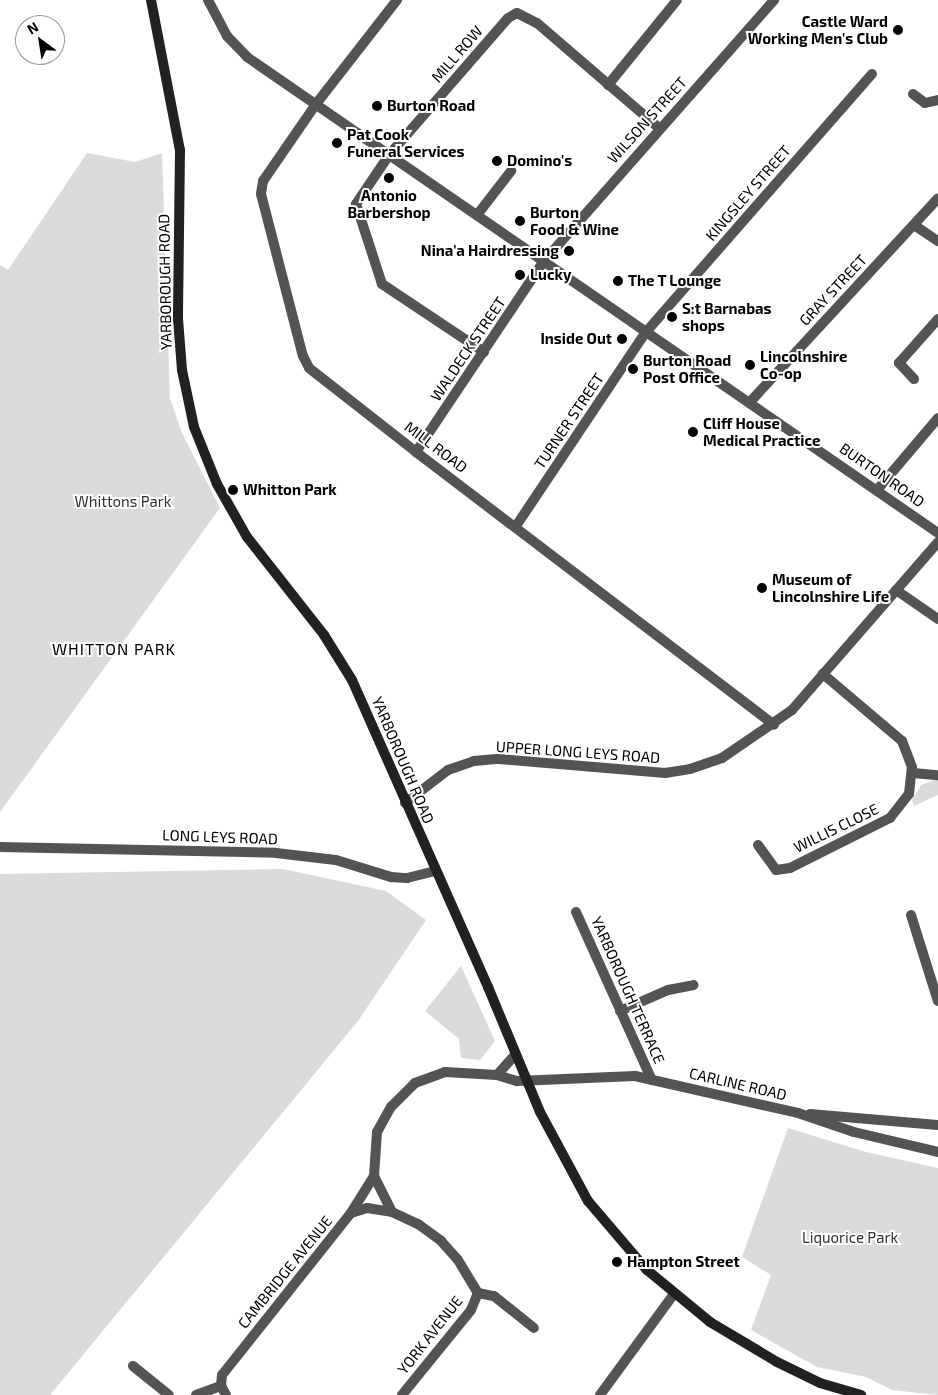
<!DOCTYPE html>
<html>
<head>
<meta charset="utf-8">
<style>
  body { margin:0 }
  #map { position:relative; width:938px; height:1395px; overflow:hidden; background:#fff; font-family:"Exo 2",sans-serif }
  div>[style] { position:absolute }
  .green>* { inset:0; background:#dbdbdb }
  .minor>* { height:10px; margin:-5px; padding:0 5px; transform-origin:5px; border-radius:5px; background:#545454 }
  .tertiary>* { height:10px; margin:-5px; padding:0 5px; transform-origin:5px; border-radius:5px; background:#545454 }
  .secondary>* { height:10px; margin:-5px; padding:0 5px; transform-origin:5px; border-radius:5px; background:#212121 }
  .dots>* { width:14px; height:14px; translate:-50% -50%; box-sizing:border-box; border:2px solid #fff; border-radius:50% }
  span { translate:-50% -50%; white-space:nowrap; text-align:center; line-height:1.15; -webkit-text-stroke:4px #fff; paint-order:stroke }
  .poi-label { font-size:15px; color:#000; font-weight:700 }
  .right { translate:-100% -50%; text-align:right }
  .left { translate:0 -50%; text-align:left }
  .street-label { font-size:15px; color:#000 }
  .park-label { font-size:15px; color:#323232 }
  .neighbourhood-label { font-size:16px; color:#000; letter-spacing:1px }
  .north { position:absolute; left:15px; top:15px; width:50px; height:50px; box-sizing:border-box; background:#fff; border:1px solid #999; border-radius:50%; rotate:329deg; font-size:14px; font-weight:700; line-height:20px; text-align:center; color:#000 }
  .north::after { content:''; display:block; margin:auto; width:18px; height:22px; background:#000; clip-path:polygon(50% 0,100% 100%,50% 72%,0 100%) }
</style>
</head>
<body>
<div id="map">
  <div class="green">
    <i style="clip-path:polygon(87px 153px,135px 162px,162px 153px,170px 398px,182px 433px,220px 508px,0 812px,0 265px,8px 270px)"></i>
    <i style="clip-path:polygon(938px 779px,938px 795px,914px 806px,912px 800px,921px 785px)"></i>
    <i style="clip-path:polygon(283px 869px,386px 891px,426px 920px,358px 1021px,50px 1395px,0 1395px,0 874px)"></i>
    <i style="clip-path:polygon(461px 966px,495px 1041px,480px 1060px,461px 1058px,459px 1039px,425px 1011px)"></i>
    <i style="clip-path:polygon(788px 1128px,866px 1152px,938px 1168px,938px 1395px,892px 1390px,866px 1377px,817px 1367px,751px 1330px,771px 1275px,742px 1257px)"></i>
  </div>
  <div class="minor">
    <i style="left:397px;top:0;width:132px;rotate:127.9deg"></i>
    <i style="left:316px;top:104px;width:93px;rotate:124.5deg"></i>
    <i style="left:263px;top:181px;width:13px;rotate:99deg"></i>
    <i style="left:261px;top:194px;width:167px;rotate:75.5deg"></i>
    <i style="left:303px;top:356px;width:13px;rotate:63deg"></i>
    <i style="left:309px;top:368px;width:136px;rotate:38.1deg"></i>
    <i style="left:416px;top:452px;width:450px;rotate:37.3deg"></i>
    <i style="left:608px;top:85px;width:109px;rotate:-50.9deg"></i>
    <i style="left:913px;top:94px;width:15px;rotate:37deg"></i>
    <i style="left:925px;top:103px;width:13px;rotate:-13deg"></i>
    <i style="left:477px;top:215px;width:56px;rotate:-52.3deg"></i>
    <i style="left:914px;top:225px;width:29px;rotate:34deg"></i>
    <i style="left:484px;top:352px;width:123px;rotate:-146.3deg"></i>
    <i style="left:382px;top:284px;width:84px;rotate:-108deg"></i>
    <i style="left:356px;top:204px;width:59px;rotate:-56deg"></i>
    <i style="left:389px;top:155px;width:181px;rotate:-49deg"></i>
    <i style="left:508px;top:18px;width:10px;rotate:-29deg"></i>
    <i style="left:517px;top:13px;width:22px;rotate:27deg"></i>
    <i style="left:537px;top:23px;width:161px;rotate:40.7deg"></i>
    <i style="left:914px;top:379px;width:22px;rotate:-133deg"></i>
    <i style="left:899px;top:363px;width:59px;rotate:-48.4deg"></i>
    <i style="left:750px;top:402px;width:277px;rotate:-47.3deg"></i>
    <i style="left:416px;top:452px;width:230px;rotate:-56.2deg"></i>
    <i style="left:544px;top:261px;width:348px;rotate:-48.6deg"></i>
    <i style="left:877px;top:490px;width:94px;rotate:-49.7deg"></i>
    <i style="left:516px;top:526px;width:234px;rotate:-56.2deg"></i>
    <i style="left:646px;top:332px;width:343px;rotate:-48.8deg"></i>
    <i style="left:896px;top:590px;width:51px;rotate:34.6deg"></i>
    <i style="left:913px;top:773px;width:25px;rotate:5deg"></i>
    <i style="left:405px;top:803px;width:54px;rotate:-37.5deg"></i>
    <i style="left:448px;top:770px;width:28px;rotate:-19deg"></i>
    <i style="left:474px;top:761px;width:25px;rotate:-5deg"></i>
    <i style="left:499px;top:759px;width:167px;rotate:4.8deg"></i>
    <i style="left:665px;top:773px;width:25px;rotate:-9deg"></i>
    <i style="left:690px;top:769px;width:34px;rotate:-19deg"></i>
    <i style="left:722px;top:758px;width:85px;rotate:-34.4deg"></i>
    <i style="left:792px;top:710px;width:223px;rotate:-49deg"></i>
    <i style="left:758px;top:845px;width:31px;rotate:54deg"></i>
    <i style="left:776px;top:870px;width:14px;rotate:-8deg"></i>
    <i style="left:790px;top:868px;width:112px;rotate:-26.6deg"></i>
    <i style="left:890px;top:818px;width:31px;rotate:-52deg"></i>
    <i style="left:909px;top:794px;width:27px;rotate:-84deg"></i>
    <i style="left:912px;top:767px;width:28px;rotate:-111deg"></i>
    <i style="left:902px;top:741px;width:104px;rotate:-139.7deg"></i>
    <i style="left:576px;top:912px;width:184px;rotate:65.7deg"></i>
    <i style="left:911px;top:915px;width:90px;rotate:72.6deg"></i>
    <i style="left:620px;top:1011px;width:52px;rotate:-23.6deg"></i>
    <i style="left:668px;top:990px;width:26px;rotate:-11deg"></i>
    <i style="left:497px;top:1075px;width:27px;rotate:-48deg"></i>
    <i style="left:810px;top:1114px;width:128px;rotate:4.9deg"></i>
    <i style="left:392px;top:1212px;width:40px;rotate:-116.6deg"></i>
    <i style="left:374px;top:1176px;width:44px;rotate:-86.1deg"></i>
    <i style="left:377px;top:1132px;width:29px;rotate:-61deg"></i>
    <i style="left:391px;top:1107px;width:34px;rotate:-45deg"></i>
    <i style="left:415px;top:1083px;width:32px;rotate:-20deg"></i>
    <i style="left:445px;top:1072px;width:52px;rotate:3.3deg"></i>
    <i style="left:497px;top:1075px;width:21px;rotate:17deg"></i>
    <i style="left:517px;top:1081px;width:118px;rotate:-2.4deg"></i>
    <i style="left:635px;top:1076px;width:167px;rotate:12.8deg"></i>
    <i style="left:798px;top:1113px;width:59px;rotate:18.7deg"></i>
    <i style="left:854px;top:1132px;width:86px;rotate:13.4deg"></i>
    <i style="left:351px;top:1213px;width:17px;rotate:-17deg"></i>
    <i style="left:367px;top:1208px;width:25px;rotate:9deg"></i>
    <i style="left:392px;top:1212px;width:29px;rotate:25deg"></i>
    <i style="left:418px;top:1224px;width:29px;rotate:36deg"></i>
    <i style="left:441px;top:1241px;width:25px;rotate:48deg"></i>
    <i style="left:458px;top:1260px;width:39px;rotate:59deg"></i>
    <i style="left:478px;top:1293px;width:16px;rotate:11deg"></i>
    <i style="left:494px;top:1296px;width:51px;rotate:38.7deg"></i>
    <i style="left:133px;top:1366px;width:46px;rotate:38.9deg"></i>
    <i style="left:196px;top:1395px;width:27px;rotate:-20deg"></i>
    <i style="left:226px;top:1395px;width:10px;rotate:-119deg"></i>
    <i style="left:221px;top:1386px;width:11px;rotate:-85deg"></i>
    <i style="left:222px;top:1375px;width:207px;rotate:-51.5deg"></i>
    <i style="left:351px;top:1213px;width:44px;rotate:-58.1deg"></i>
    <i style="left:402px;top:1395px;width:109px;rotate:-50.9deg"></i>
    <i style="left:471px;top:1310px;width:18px;rotate:-68deg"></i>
    <i style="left:600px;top:1395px;width:125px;rotate:-53.8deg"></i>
  </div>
  <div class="tertiary">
    <i style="left:208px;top:0;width:41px;rotate:62.2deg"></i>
    <i style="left:227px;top:36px;width:29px;rotate:46deg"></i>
    <i style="left:247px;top:57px;width:839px;rotate:34.56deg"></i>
    <i style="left:0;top:847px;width:276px;rotate:1.2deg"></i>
    <i style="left:276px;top:853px;width:60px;rotate:6.7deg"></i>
    <i style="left:336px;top:860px;width:58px;rotate:17.2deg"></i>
    <i style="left:391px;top:877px;width:16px;rotate:4deg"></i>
    <i style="left:407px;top:878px;width:29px;rotate:-14deg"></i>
  </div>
  <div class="secondary">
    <i style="left:151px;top:0;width:153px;rotate:79.1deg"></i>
    <i style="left:180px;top:150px;width:169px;rotate:90.7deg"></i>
    <i style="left:178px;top:319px;width:51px;rotate:85.5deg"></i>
    <i style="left:182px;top:370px;width:58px;rotate:78.1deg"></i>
    <i style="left:194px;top:427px;width:61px;rotate:68deg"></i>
    <i style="left:217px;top:484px;width:61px;rotate:60.5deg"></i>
    <i style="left:247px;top:537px;width:125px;rotate:51.8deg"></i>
    <i style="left:324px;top:635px;width:53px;rotate:58.1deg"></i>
    <i style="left:352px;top:680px;width:336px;rotate:66.1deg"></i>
    <i style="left:488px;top:987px;width:135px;rotate:67.4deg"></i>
    <i style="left:540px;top:1112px;width:101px;rotate:61.7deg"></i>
    <i style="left:588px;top:1201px;width:91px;rotate:49.5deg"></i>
    <i style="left:647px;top:1270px;width:82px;rotate:39.5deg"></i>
    <i style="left:710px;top:1322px;width:78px;rotate:30.8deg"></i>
    <i style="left:777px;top:1362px;width:48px;rotate:26deg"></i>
    <i style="left:820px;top:1383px;width:43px;rotate:16.3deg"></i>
  </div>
  <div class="dots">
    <i style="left:898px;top:30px;background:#000"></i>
    <i style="left:377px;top:106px;background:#000"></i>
    <i style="left:337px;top:143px;background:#000"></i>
    <i style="left:497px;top:161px;background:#000"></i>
    <i style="left:389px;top:178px;background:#000"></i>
    <i style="left:520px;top:221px;background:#000"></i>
    <i style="left:569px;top:251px;background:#000"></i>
    <i style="left:520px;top:275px;background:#000"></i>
    <i style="left:618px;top:281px;background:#000"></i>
    <i style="left:672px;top:317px;background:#000"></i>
    <i style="left:622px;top:339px;background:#000"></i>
    <i style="left:750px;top:365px;background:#000"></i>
    <i style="left:633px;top:369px;background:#000"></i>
    <i style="left:693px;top:432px;background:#000"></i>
    <i style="left:233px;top:490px;background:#000"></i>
    <i style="left:762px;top:588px;background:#000"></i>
    <i style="left:617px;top:1262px;background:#000"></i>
  </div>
  <div class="poi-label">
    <span class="right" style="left:888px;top:30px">Castle Ward<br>Working Men's Club</span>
    <span class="left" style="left:387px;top:106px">Burton Road</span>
    <span class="left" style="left:347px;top:143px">Pat Cook<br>Funeral Services</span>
    <span class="left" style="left:507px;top:161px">Domino's</span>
    <span style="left:389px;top:204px">Antonio<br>Barbershop</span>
    <span class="left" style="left:530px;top:221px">Burton<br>Food &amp; Wine</span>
    <span class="right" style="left:559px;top:251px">Nina'a Hairdressing</span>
    <span class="left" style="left:530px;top:275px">Lucky</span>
    <span class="left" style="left:628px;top:281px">The T Lounge</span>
    <span class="left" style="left:682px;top:317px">S:t Barnabas<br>shops</span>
    <span class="right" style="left:612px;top:339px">Inside Out</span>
    <span class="left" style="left:760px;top:365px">Lincolnshire<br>Co-op</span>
    <span class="left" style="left:643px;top:369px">Burton Road<br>Post Office</span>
    <span class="left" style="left:703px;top:432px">Cliff House<br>Medical Practice</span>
    <span class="left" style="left:243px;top:490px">Whitton Park</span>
    <span class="left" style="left:772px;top:588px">Museum of<br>Lincolnshire Life</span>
    <span class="left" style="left:627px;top:1262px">Hampton Street</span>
  </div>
  <div class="street-label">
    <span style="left:457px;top:54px;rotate:-49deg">MILL ROW</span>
    <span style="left:647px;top:120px;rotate:-48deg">WILSON STREET</span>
    <span style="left:748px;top:193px;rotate:-49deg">KINGSLEY STREET</span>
    <span style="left:165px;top:282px;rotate:-91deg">YARBOROUGH ROAD</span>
    <span style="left:833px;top:290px;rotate:-47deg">GRAY STREET</span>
    <span style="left:468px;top:349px;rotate:-56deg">WALDECK STREET</span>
    <span style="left:569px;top:421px;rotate:-56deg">TURNER STREET</span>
    <span style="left:436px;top:447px;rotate:37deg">MILL ROAD</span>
    <span style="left:882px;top:475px;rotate:35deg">BURTON ROAD</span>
    <span style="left:578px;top:752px;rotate:4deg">UPPER LONG LEYS ROAD</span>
    <span style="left:403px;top:760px;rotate:67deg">YARBOROUGH ROAD</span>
    <span style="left:836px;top:828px;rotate:-26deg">WILLIS CLOSE</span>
    <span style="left:220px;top:837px;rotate:2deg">LONG LEYS ROAD</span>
    <span style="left:628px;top:990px;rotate:66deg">YARBOROUGH TERRACE</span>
    <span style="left:738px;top:1084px;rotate:13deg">CARLINE ROAD</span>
    <span style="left:285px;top:1272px;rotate:-51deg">CAMBRIDGE AVENUE</span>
    <span style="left:430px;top:1335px;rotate:-52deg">YORK AVENUE</span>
  </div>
  <div class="park-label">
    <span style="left:123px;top:502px">Whittons Park</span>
    <span style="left:850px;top:1238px">Liquorice Park</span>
  </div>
  <div class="neighbourhood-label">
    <span style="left:114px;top:649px">WHITTON PARK</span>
  </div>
  <div class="north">N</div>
</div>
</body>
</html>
